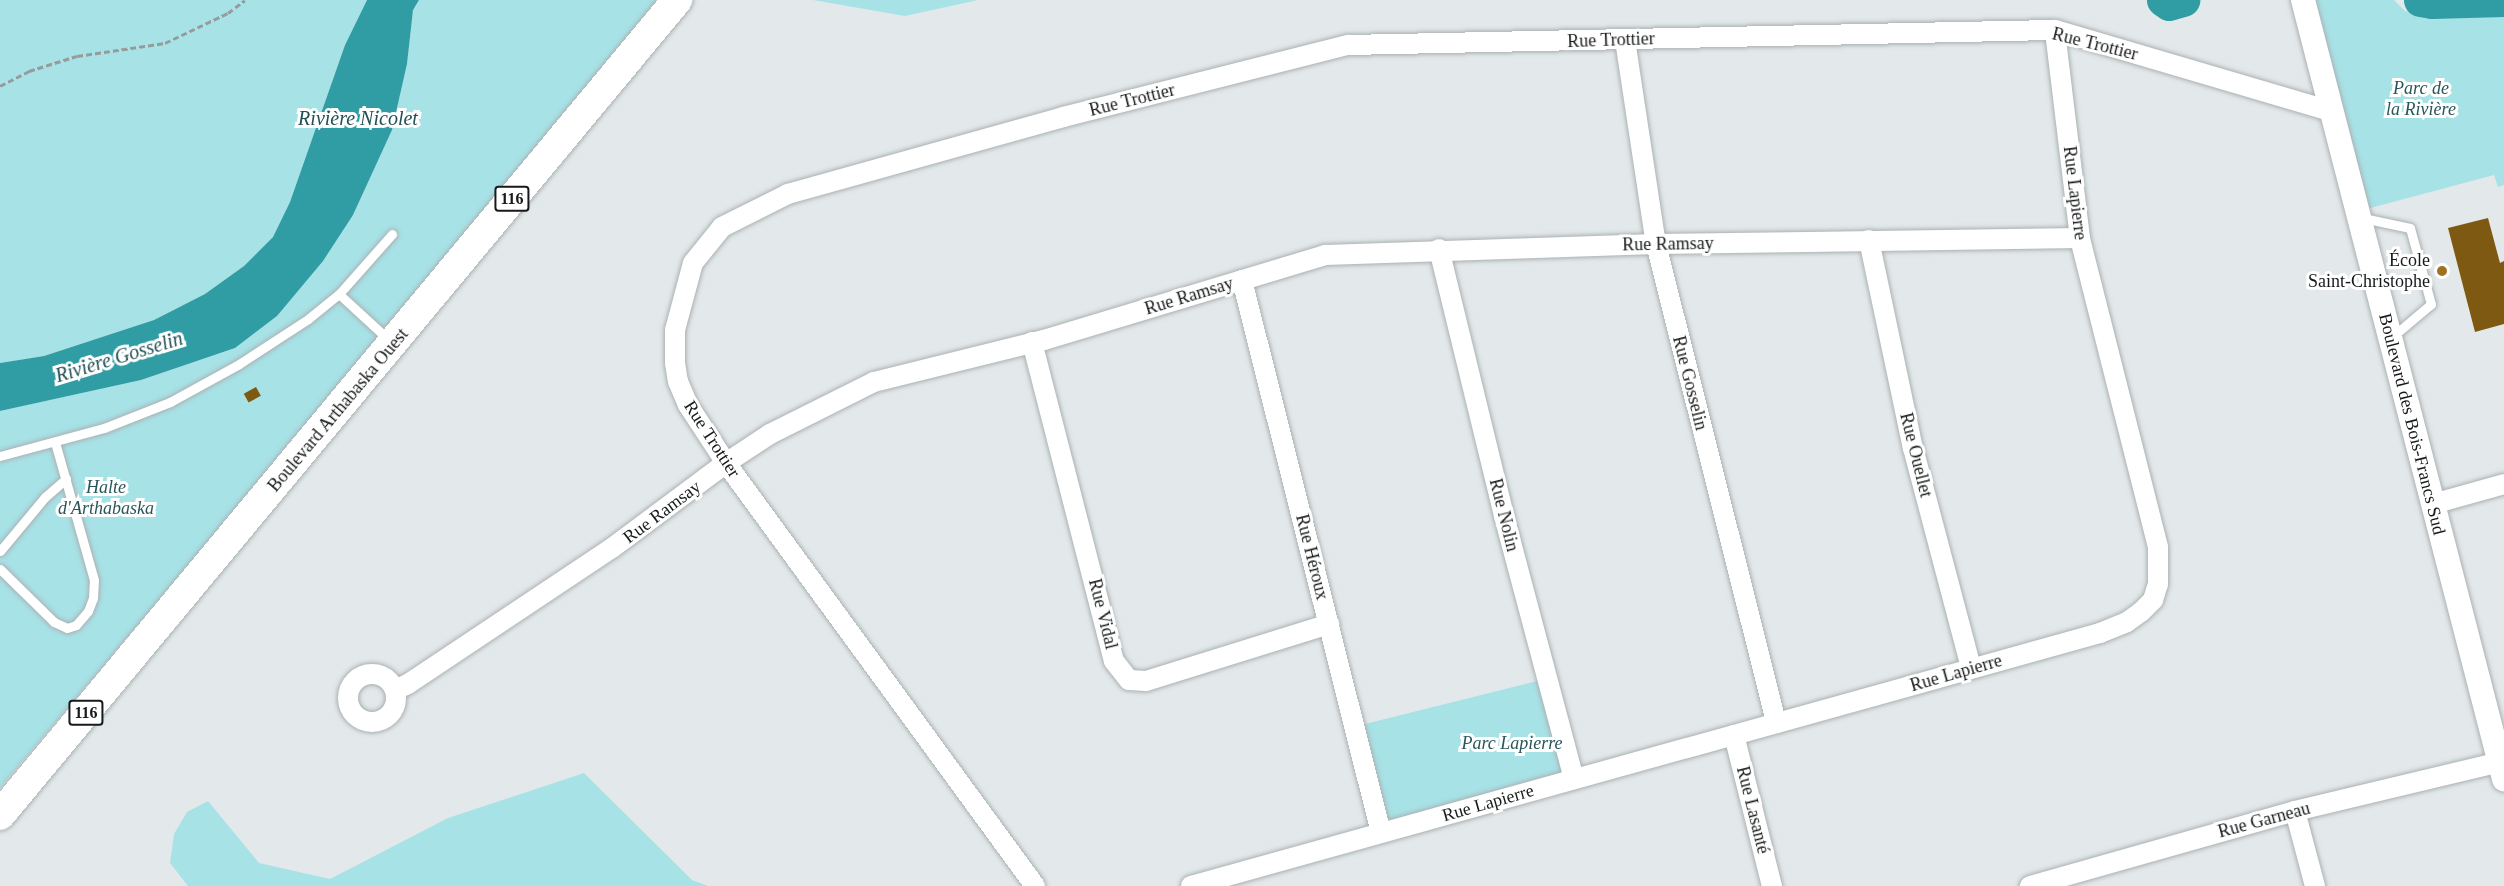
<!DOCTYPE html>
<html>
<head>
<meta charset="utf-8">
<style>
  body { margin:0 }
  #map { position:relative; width:2504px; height:886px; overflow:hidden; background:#e3e9ea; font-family:"Times New Roman",serif }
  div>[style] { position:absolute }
  .green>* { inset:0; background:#a7e2e7; transform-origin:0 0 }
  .water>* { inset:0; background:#309da5 }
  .river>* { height:33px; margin:-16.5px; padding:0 16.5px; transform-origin:16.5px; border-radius:16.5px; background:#309da5 }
  .building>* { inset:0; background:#7e5911; transform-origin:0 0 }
  .path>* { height:3px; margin-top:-1.5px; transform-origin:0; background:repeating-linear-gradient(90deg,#969b9c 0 6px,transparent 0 9px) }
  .roads { filter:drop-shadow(0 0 2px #abb1b2) drop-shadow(0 0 2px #abb1b2) }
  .service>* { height:9px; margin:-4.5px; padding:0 4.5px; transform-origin:4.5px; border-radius:4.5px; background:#fff }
  .minor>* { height:20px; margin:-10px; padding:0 10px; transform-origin:10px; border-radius:10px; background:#fff }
  .minor>.ring { margin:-10px; padding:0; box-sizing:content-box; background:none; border:20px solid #fff; border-radius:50% }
  .tertiary>* { height:24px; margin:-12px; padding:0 12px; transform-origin:12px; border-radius:12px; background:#fff }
  .primary>* { height:30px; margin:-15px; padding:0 15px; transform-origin:15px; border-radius:15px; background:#fff }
  .dots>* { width:16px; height:16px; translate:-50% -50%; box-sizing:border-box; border:3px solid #fff; border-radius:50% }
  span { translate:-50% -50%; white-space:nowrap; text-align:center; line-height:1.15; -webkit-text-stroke:6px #fff; paint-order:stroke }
  .shield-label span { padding:2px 4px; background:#fff; border:2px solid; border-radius:4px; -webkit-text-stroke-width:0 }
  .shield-label { font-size:16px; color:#171a1a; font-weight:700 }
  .street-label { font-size:18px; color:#171a1a }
  .park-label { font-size:18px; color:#29565a; font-style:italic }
  .poi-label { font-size:18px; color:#171a1a }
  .right { translate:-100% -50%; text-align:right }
  .water-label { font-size:20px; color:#214f53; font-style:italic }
</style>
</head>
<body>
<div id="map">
  <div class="green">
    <i style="clip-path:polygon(0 0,367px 0,345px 45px,290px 202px,273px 237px,244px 266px,205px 294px,154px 320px,44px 356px,0 363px)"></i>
    <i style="clip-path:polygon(419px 0,657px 0,393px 323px,0 788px,0 411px,141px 380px,235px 348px,277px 316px,353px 215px,392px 130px,407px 64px,413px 10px)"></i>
    <i style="clip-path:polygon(813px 0,978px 0,905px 16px)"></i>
    <i style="clip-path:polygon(2310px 0,2394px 0,2405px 11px,2437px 18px,2504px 15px,2504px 185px,2498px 187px,2494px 175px,2363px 210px)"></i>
    <i style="left:1549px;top:678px;width:104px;height:200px;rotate:76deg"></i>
    <i style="clip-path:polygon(584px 773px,692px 880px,708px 886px,188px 886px,170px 863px,174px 834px,187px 812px,208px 801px,259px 863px,330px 879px,448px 818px)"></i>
  </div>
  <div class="water">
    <i style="clip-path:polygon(367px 0,419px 0,413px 10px,407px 64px,392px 130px,353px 215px,323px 261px,277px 316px,235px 348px,141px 380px,0 411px,0 363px,44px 356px,154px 320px,205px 294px,244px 266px,273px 237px,290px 202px,345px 45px)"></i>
  </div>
  <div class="river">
    <i style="left:2163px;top:0;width:7px;rotate:34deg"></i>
    <i style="left:2169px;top:4px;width:15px;rotate:-16deg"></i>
    <i style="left:2420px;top:0;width:12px;rotate:9deg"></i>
    <i style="left:2432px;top:2px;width:72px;rotate:-1.6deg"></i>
  </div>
  <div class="building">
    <i style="clip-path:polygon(2488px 218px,2500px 263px,2504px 261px,2504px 324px,2475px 332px,2448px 228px)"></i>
    <i style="left:256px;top:387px;width:10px;height:14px;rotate:61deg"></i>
  </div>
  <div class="path">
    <i style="left:0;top:86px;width:33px;rotate:-27deg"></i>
    <i style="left:29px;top:71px;width:50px;rotate:-17.4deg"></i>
    <i style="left:77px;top:56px;width:89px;rotate:-8.4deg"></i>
    <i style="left:165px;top:43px;width:70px;rotate:-25.5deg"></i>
    <i style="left:228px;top:13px;width:21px;rotate:-37deg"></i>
  </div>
  <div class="roads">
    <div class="service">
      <i style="left:2363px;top:218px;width:48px;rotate:12deg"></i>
      <i style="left:2410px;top:228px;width:79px;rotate:74.6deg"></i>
      <i style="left:2431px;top:304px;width:51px;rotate:139.8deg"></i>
      <i style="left:339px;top:294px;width:68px;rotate:42.6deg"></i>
      <i style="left:0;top:456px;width:108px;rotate:-15.1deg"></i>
      <i style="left:104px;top:428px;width:71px;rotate:-21.5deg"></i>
      <i style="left:170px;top:402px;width:79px;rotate:-28.8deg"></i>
      <i style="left:239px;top:364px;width:82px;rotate:-33.1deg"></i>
      <i style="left:308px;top:319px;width:40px;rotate:-39deg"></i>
      <i style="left:339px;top:294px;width:80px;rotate:-48.5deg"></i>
      <i style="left:0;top:551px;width:70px;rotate:-50.2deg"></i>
      <i style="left:45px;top:497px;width:28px;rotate:-41deg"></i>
      <i style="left:0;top:569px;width:76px;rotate:44.5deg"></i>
      <i style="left:54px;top:622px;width:14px;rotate:25deg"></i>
      <i style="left:67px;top:628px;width:9px;rotate:-18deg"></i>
      <i style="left:76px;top:625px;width:18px;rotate:-49deg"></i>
      <i style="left:88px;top:611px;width:14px;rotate:-69deg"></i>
      <i style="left:93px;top:598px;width:18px;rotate:-87deg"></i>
      <i style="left:94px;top:580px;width:143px;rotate:-105.8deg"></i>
    </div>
    <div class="minor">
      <i style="left:1625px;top:40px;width:206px;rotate:81.4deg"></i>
      <i style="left:1656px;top:244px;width:494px;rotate:75.9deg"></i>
      <i style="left:1869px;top:240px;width:213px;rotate:78.1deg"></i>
      <i style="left:1913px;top:448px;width:228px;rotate:75.2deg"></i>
      <i style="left:1439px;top:249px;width:275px;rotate:76.3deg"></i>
      <i style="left:1504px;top:516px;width:272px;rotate:75.1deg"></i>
      <i style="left:1242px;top:280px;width:570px;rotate:75.89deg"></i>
      <i style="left:1032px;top:342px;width:329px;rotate:75.6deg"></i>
      <i style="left:1114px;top:661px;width:24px;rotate:52deg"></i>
      <i style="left:1129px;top:680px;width:17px;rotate:3deg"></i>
      <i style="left:1146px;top:681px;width:192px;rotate:-17.3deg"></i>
      <i style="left:2433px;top:504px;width:74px;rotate:-15.7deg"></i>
      <i class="ring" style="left:348px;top:674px;width:28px;height:28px"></i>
      <i style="left:395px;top:690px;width:14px;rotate:-25deg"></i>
      <i style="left:408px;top:684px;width:245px;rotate:-33.7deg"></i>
      <i style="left:612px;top:548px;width:142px;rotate:-36.7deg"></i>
      <i style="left:726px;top:463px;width:53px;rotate:-33.4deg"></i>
      <i style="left:770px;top:434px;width:116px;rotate:-26.6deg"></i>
      <i style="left:874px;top:382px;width:175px;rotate:-13.9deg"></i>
      <i style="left:1044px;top:340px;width:294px;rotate:-16.8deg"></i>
      <i style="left:1325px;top:255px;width:331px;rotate:-1.9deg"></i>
      <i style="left:1656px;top:244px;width:424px;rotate:-0.8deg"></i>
      <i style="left:1734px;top:735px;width:156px;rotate:75.9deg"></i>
      <i style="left:2295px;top:811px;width:78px;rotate:75.1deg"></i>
      <i style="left:1035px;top:886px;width:524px;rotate:-126.15deg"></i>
      <i style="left:726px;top:463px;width:69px;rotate:-123.2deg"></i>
      <i style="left:688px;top:405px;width:25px;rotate:-113deg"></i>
      <i style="left:678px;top:382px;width:19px;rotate:-99deg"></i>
      <i style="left:675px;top:363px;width:33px;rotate:-90deg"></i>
      <i style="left:675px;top:330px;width:69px;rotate:-75deg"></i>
      <i style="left:693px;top:263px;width:46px;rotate:-51.1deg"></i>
      <i style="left:722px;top:227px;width:74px;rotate:-26.6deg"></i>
      <i style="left:788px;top:194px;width:286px;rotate:-15.6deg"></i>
      <i style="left:1063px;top:117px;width:294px;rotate:-14.2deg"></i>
      <i style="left:1348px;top:45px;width:707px;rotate:-1.22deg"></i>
      <i style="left:2055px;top:30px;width:288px;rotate:16.4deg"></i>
      <i style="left:1191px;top:886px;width:944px;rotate:-15.55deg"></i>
      <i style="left:2100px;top:633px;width:29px;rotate:-22deg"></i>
      <i style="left:2127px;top:622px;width:17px;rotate:-36deg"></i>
      <i style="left:2141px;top:612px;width:17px;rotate:-45deg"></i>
      <i style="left:2153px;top:600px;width:17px;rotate:-73deg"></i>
      <i style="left:2158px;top:584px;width:37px;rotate:-90deg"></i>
      <i style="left:2158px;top:547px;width:319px;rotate:-104.2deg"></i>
      <i style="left:2080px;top:238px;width:209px;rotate:-96.9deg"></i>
      <i style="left:2030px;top:886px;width:275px;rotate:-15.8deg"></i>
      <i style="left:2295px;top:811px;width:211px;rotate:-13.4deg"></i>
    </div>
    <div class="tertiary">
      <i style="left:2303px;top:0;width:805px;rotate:75.53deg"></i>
    </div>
    <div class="primary">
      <i style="left:0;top:815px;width:1060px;rotate:-50.28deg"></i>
    </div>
  </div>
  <div class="dots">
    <i style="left:2442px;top:271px;background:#9e7222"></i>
  </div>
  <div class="shield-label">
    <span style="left:512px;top:199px">116</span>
    <span style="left:86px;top:713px">116</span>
  </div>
  <div class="street-label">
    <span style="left:1611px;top:40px;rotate:-2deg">Rue Trottier</span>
    <span style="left:2095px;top:44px;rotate:14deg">Rue Trottier</span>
    <span style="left:1132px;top:100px;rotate:-14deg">Rue Trottier</span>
    <span style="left:2075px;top:193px;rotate:83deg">Rue Lapierre</span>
    <span style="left:1668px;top:244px;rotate:-1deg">Rue Ramsay</span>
    <span style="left:1189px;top:296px;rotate:-17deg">Rue Ramsay</span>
    <span style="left:1690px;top:383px;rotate:76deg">Rue Gosselin</span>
    <span style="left:338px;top:410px;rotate:-50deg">Boulevard Arthabaska Ouest</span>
    <span style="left:2412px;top:424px;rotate:76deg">Boulevard des Bois-Francs Sud</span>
    <span style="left:712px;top:439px;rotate:57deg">Rue Trottier</span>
    <span style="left:1916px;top:455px;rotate:76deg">Rue Ouellet</span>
    <span style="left:662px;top:512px;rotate:-37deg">Rue Ramsay</span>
    <span style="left:1504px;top:515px;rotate:76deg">Rue Nolin</span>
    <span style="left:1312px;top:557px;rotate:76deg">Rue Héroux</span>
    <span style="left:1103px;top:614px;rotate:76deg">Rue Vidal</span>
    <span style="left:1956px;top:673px;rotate:-16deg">Rue Lapierre</span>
    <span style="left:1488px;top:803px;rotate:-16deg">Rue Lapierre</span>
    <span style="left:1753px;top:810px;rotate:76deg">Rue Lasanté</span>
    <span style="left:2264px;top:820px;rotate:-15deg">Rue Garneau</span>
  </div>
  <div class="park-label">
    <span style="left:2421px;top:99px">Parc de<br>la Rivière</span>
    <span style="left:106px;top:498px">Halte<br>d'Arthabaska</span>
    <span style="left:1512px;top:743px">Parc Lapierre</span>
  </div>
  <div class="poi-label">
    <span class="right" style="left:2430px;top:271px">École<br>Saint-Christophe</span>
  </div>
  <div class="water-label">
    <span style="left:358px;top:118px">Rivière Nicolet</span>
    <span style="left:119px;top:357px;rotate:-17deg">Rivière Gosselin</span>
  </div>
</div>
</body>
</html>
